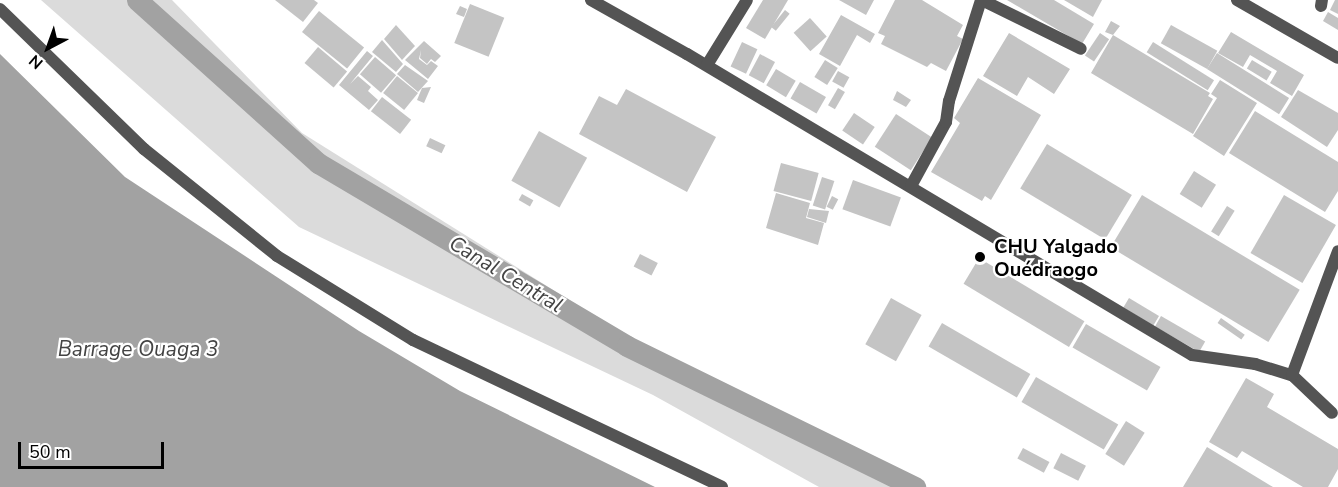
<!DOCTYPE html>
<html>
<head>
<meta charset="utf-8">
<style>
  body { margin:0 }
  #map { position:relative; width:1338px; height:487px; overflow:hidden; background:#fff; font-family:"Nunito Sans",sans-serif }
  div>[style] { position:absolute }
  .green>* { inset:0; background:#dbdbdb }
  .water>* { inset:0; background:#a2a2a2 }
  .canal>* { height:21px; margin:-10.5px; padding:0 10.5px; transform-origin:10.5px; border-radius:10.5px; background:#a2a2a2 }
  .building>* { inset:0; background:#c4c4c4; transform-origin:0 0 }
  .service>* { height:12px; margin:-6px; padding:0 6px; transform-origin:6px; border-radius:6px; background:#545454 }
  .minor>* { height:12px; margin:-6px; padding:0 6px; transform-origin:6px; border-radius:6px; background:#545454 }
  .dots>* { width:16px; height:16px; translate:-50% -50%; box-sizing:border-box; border:3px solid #fff; border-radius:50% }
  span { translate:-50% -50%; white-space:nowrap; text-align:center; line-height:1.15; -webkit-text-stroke:4.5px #fff; paint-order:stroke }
  .poi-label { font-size:20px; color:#000; font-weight:700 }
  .left { translate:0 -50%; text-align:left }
  .water-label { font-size:21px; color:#434343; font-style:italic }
  .north { position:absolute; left:18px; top:18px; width:60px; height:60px; -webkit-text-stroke:4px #fff; paint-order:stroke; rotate:221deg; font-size:16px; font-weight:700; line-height:24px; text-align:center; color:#000 }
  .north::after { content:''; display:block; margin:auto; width:21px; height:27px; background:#000; clip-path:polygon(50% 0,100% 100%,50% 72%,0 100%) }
  .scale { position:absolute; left:18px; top:442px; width:146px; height:27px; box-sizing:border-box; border:3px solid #000; border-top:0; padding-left:8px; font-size:18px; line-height:21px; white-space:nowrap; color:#000; -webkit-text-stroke:4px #fff; paint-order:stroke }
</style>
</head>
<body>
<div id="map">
  <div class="green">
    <i style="clip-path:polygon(41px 0,172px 0,302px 133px,758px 418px,892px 487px,819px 487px,653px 395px,299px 227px)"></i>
  </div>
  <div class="water">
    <i style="clip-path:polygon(0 54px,125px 177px,359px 331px,460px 391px,655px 487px,0 487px)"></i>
  </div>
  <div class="canal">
    <i style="left:137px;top:0;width:244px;rotate:42deg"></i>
    <i style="left:318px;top:163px;width:359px;rotate:30.6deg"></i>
    <i style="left:627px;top:346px;width:321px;rotate:26.1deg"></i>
  </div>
  <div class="building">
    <i style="clip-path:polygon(275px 0,314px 0,318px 3px,303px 22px)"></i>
    <i style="clip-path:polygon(763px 0,788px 0,765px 39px,746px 28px)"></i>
    <i style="clip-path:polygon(839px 0,874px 0,866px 15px)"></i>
    <i style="clip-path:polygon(895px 0,922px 0,963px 25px,957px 36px,963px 39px,946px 71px,931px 63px,927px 67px,881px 44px,885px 36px,878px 33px)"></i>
    <i style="clip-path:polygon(1007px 0,1054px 0,1094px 24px,1082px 44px)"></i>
    <i style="clip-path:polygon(1064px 0,1102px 0,1093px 17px)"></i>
    <i style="clip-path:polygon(1335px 0,1338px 0,1338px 14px,1330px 10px)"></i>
    <i style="left:470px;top:4px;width:37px;height:42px;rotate:22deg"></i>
    <i style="clip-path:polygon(460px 6px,467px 9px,464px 17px,456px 14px)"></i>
    <i style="left:785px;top:10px;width:6px;height:22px;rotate:39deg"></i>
    <i style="left:319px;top:11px;width:58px;height:27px;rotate:39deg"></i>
    <i style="clip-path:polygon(1328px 12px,1338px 18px,1338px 30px,1323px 21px)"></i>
    <i style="clip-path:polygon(841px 15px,875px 34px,870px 43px,857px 35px,840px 66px,819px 54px)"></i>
    <i style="left:810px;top:18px;width:25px;height:22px;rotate:48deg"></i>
    <i style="clip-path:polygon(1111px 21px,1120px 26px,1113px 35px,1210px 93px,1208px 96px,1213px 99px,1193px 134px,1091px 73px,1113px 35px,1105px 32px)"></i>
    <i style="clip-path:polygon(396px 25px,415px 46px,402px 60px,384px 39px)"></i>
    <i style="left:1171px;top:25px;width:53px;height:21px;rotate:29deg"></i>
    <i style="clip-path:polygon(1231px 32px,1304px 75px,1292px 96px,1270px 83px,1277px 71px,1250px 55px,1243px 67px,1218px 53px)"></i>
    <i style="clip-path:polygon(1009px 33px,1070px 69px,1054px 94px,1028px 77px,1017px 96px,983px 76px)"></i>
    <i style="left:1100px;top:33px;width:11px;height:27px;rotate:34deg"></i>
    <i style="clip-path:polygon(382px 40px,403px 64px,396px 72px,372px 52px)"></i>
    <i style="clip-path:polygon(424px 41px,441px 56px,435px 62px,431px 59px,427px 64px,420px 58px,421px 50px,419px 59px,427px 65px,431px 61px,438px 66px,428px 79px,405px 60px)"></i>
    <i style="left:742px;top:42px;width:17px;height:27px;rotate:25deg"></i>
    <i style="left:1153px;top:42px;width:72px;height:12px;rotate:32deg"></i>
    <i style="left:318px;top:47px;width:38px;height:21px;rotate:40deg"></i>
    <i style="clip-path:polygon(367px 51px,373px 56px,350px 84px,358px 76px,371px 87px,368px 91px,378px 100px,369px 110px,339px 85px)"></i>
    <i style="left:1217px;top:53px;width:85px;height:19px;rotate:32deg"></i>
    <i style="left:760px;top:54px;width:17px;height:24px;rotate:28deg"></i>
    <i style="left:375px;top:57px;width:28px;height:23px;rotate:41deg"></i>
    <i style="left:825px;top:60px;width:15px;height:20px;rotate:32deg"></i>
    <i style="left:1252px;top:60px;width:23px;height:10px;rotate:31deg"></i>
    <i style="clip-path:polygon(405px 65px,428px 81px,418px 92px,397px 74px)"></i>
    <i style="left:776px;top:69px;width:23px;height:19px;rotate:31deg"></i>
    <i style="left:838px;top:71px;width:13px;height:12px;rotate:29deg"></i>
    <i style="left:397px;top:76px;width:27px;height:22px;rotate:39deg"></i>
    <i style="clip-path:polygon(978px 78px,1041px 115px,991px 200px,985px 196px,982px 201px,931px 172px,960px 123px,954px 118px)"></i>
    <i style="clip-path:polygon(1220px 80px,1257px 103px,1224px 156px,1193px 136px,1217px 98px,1211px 94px)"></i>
    <i style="left:800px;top:82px;width:30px;height:19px;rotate:30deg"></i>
    <i style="clip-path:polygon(431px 87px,424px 103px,417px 100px,422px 88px)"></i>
    <i style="left:838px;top:88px;width:8px;height:20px;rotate:30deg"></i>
    <i style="clip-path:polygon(626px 89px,716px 137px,687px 192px,579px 134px,599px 96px,617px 105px)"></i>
    <i style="clip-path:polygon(1298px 90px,1338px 113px,1338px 130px,1327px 147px,1281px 117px)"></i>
    <i style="clip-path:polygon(897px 91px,911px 100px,906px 107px,893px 100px)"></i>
    <i style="left:382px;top:97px;width:37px;height:18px;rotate:38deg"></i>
    <i style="clip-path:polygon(1255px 111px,1338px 162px,1338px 191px,1325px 212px,1229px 153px)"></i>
    <i style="left:854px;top:113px;width:25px;height:21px;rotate:34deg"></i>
    <i style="left:896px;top:114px;width:43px;height:39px;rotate:33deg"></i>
    <i style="left:539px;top:131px;width:55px;height:57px;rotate:29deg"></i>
    <i style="left:430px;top:138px;width:17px;height:9px;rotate:25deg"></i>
    <i style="left:1047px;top:144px;width:99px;height:52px;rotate:31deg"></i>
    <i style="left:781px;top:163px;width:39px;height:29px;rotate:15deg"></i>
    <i style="left:1194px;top:171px;width:26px;height:27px;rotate:32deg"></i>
    <i style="left:822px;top:177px;width:13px;height:30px;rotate:18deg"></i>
    <i style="left:853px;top:180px;width:51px;height:31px;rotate:20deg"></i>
    <i style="clip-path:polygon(776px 193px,810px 203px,806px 218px,824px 223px,818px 245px,766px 228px)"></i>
    <i style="left:522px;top:194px;width:13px;height:7px;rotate:29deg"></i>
    <i style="left:1142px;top:195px;width:184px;height:61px;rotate:31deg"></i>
    <i style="left:1284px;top:195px;width:60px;height:67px;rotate:30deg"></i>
    <i style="left:832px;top:196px;width:7px;height:12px;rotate:27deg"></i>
    <i style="left:1227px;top:206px;width:9px;height:30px;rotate:32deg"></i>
    <i style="clip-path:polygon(809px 209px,829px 211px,826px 223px,807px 217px)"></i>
    <i style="left:640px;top:254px;width:20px;height:14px;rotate:27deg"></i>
    <i style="left:979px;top:258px;width:123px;height:30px;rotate:31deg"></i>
    <i style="left:891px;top:298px;width:35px;height:53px;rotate:29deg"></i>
    <i style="left:1129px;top:298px;width:35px;height:11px;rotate:31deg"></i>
    <i style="left:1161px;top:316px;width:51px;height:12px;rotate:30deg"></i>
    <i style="left:1221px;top:318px;width:29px;height:6px;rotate:35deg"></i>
    <i style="left:942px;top:323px;width:102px;height:27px;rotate:30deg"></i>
    <i style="left:1086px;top:324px;width:86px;height:27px;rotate:30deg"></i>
    <i style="left:1036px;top:377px;width:95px;height:29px;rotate:30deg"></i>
    <i style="clip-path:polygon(1246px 378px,1274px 394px,1267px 407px,1338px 449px,1338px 469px,1328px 487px,1303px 487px,1242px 451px,1237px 458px,1209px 442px)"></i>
    <i style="left:1126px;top:421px;width:22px;height:39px;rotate:32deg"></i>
    <i style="clip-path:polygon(1207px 447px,1273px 487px,1183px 487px)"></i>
    <i style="left:1023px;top:448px;width:30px;height:12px;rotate:28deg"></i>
    <i style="left:1061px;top:453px;width:28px;height:17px;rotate:27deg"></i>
  </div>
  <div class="service">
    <i style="left:591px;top:0;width:110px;rotate:29.4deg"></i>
    <i style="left:687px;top:54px;width:588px;rotate:30.8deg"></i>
    <i style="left:1192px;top:355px;width:64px;rotate:8.1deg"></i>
    <i style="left:1255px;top:364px;width:39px;rotate:17deg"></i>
    <i style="left:1292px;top:375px;width:55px;rotate:43.5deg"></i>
    <i style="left:982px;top:0;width:110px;rotate:26.3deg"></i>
    <i style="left:1237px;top:0;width:116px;rotate:29.9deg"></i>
    <i style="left:1321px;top:6px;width:6px;rotate:-81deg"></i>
    <i style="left:707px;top:65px;width:76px;rotate:-58.4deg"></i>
    <i style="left:911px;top:186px;width:73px;rotate:-61.3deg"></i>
    <i style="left:946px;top:122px;width:21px;rotate:-82deg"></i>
    <i style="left:949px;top:101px;width:106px;rotate:-72.4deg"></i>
    <i style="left:1292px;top:375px;width:132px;rotate:-69.6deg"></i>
  </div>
  <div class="minor">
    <i style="left:0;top:9px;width:201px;rotate:44.2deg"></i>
    <i style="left:144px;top:149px;width:171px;rotate:38.8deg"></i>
    <i style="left:277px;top:256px;width:160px;rotate:31.7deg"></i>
    <i style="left:413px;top:340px;width:342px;rotate:25.4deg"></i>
  </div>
  <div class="dots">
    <i style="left:980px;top:257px;background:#000"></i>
  </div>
  <div class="poi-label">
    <span class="left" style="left:994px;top:258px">CHU Yalgado<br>Ouédraogo</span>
  </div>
  <div class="water-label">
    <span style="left:506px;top:274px;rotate:31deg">Canal Central</span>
    <span style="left:138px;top:349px">Barrage Ouaga 3</span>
  </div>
  <div class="north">N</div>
  <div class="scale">50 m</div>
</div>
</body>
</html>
